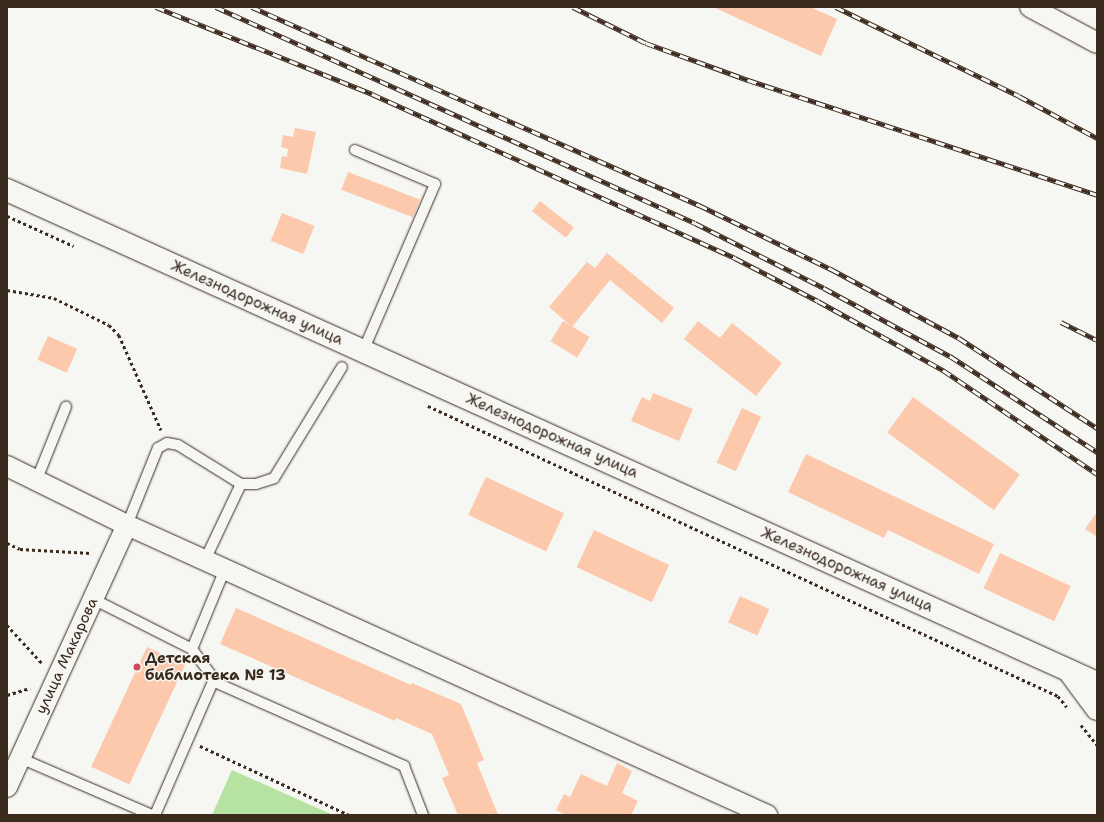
<!DOCTYPE html>
<html>
<head>
<meta charset="utf-8">
<style>
  body { margin:0 }
  #map { position:relative; width:1104px; height:822px; overflow:hidden; background:#f6f6f2; font-family:"Shantell Sans",sans-serif }
  div>[style] { position:absolute }
  .green>* { inset:0; background:#b6e3a1 }
  .building>* { inset:0; background:#fcc9ac; transform-origin:0 0 }
  .path>* { height:2.5px; margin-top:-1.25px; transform-origin:0; background:repeating-linear-gradient(90deg,#3b2a1e 0 3px,transparent 0 6px) }
  .roads { filter:drop-shadow(0 0 1px #3b2a1e) drop-shadow(0 0 1px #3b2a1e) }
  .lane>* { height:10px; margin:-5px; padding:0 5px; transform-origin:5px; border-radius:5px; background:#f6f6f2 }
  .street>* { height:20px; margin:-10px; padding:0 10px; transform-origin:10px; border-radius:10px; background:#f6f6f2 }
  .secondary>* { height:22px; margin:-11px; padding:0 11px; transform-origin:11px; border-radius:11px; background:#f6f6f2 }
  .rail>* { height:4.5px; margin-top:-2.25px; transform-origin:0; background:repeating-linear-gradient(90deg,#f6f6f2 0 9px,#3b2a1e 0 18px); box-sizing:border-box; border-block:1px solid #3b2a1e }
  .dots>* { width:11px; height:11px; translate:-50% -50%; box-sizing:border-box; border:2px solid #f6f6f2; border-radius:50% }
  span { translate:-50% -50%; white-space:nowrap; text-align:center; line-height:1.15; -webkit-text-stroke:3px #f6f6f2; paint-order:stroke }
  .street-label { font-size:15px; color:#3b2a1e }
  .poi-label { font-size:15px; color:#3b2a1e; font-weight:700 }
  .left { translate:0 -50%; text-align:left }
  .frame { position:absolute; inset:0; border:8px solid #3b2a1e; pointer-events:none }
</style>
</head>
<body>
<div id="map">
  <div class="green">
    <i style="clip-path:polygon(232px 770px,333px 815px,212px 815px)"></i>
  </div>
  <div class="building">
    <i style="clip-path:polygon(713px 7px,810px 7px,837px 19px,821px 56px)"></i>
    <i style="clip-path:polygon(295px 128px,316px 132px,307px 174px,280px 168px,282px 156px,287px 157px,288px 149px,281px 147px,283px 135px,293px 137px)"></i>
    <i style="left:348px;top:172px;width:77px;height:19px;rotate:21deg"></i>
    <i style="left:540px;top:201px;width:43px;height:13px;rotate:38deg"></i>
    <i style="left:282px;top:213px;width:35px;height:30px;rotate:22deg"></i>
    <i style="clip-path:polygon(607px 253px,674px 308px,662px 323px,610px 280px,572px 327px,549px 307px,587px 262px,595px 268px)"></i>
    <i style="left:563px;top:321px;width:31px;height:24px;rotate:31deg"></i>
    <i style="clip-path:polygon(698px 321px,720px 338px,732px 323px,782px 363px,756px 396px,684px 339px)"></i>
    <i style="left:48px;top:336px;width:32px;height:26px;rotate:24deg"></i>
    <i style="clip-path:polygon(653px 393px,693px 409px,679px 441px,631px 421px,642px 397px,650px 401px)"></i>
    <i style="left:913px;top:397px;width:132px;height:44px;rotate:36deg"></i>
    <i style="left:742px;top:408px;width:21px;height:60px;rotate:25deg"></i>
    <i style="clip-path:polygon(806px 454px,994px 544px,979px 574px,888px 530px,884px 538px,788px 492px)"></i>
    <i style="left:486px;top:477px;width:86px;height:42px;rotate:25deg"></i>
    <i style="clip-path:polygon(1097px 512px,1097px 537px,1085px 529px)"></i>
    <i style="left:594px;top:530px;width:83px;height:41px;rotate:25deg"></i>
    <i style="left:1000px;top:553px;width:78px;height:39px;rotate:25deg"></i>
    <i style="left:740px;top:596px;width:32px;height:29px;rotate:24deg"></i>
    <i style="clip-path:polygon(236px 608px,411px 685px,412px 683px,461px 704px,484px 760px,477px 763px,498px 815px,458px 815px,442px 778px,449px 775px,432px 734px,396px 718px,395px 721px,220px 644px)"></i>
    <i style="left:147px;top:647px;width:42px;height:132px;rotate:25deg"></i>
    <i style="clip-path:polygon(617px 763px,632px 771px,622px 793px,638px 801px,631px 815px,566px 815px,556px 810px,564px 794px,570px 797px,581px 774px,607px 786px)"></i>
  </div>
  <div class="path">
    <i style="left:7px;top:216px;width:73px;rotate:24.1deg"></i>
    <i style="left:7px;top:290px;width:48px;rotate:9.7deg"></i>
    <i style="left:54px;top:298px;width:61px;rotate:26.1deg"></i>
    <i style="left:109px;top:325px;width:14px;rotate:45deg"></i>
    <i style="left:119px;top:335px;width:104px;rotate:66.1deg"></i>
    <i style="left:428px;top:406px;width:694px;rotate:24.72deg"></i>
    <i style="left:1058px;top:696px;width:14px;rotate:51deg"></i>
    <i style="left:7px;top:543px;width:14px;rotate:25deg"></i>
    <i style="left:20px;top:549px;width:71px;rotate:3.2deg"></i>
    <i style="left:7px;top:625px;width:52px;rotate:47.4deg"></i>
    <i style="left:7px;top:695px;width:24px;rotate:-17deg"></i>
    <i style="left:1081px;top:725px;width:26px;rotate:51deg"></i>
    <i style="left:200px;top:746px;width:164px;rotate:24.8deg"></i>
  </div>
  <div class="roads">
    <div class="lane">
      <i style="left:355px;top:150px;width:87px;rotate:23deg"></i>
      <i style="left:435px;top:184px;width:182px;rotate:113.3deg"></i>
      <i style="left:37px;top:479px;width:78px;rotate:-68.1deg"></i>
      <i style="left:127px;top:525px;width:83px;rotate:-68.1deg"></i>
      <i style="left:158px;top:448px;width:10px;rotate:-29deg"></i>
      <i style="left:167px;top:443px;width:11px;rotate:10deg"></i>
      <i style="left:178px;top:445px;width:74px;rotate:31.8deg"></i>
      <i style="left:241px;top:484px;width:15px"></i>
      <i style="left:256px;top:484px;width:19px;rotate:-18deg"></i>
      <i style="left:274px;top:478px;width:130px;rotate:-58.5deg"></i>
      <i style="left:205px;top:560px;width:84px;rotate:-64.7deg"></i>
      <i style="left:93px;top:599px;width:111px;rotate:26.8deg"></i>
      <i style="left:192px;top:649px;width:87px;rotate:-67.6deg"></i>
      <i style="left:192px;top:649px;width:42px;rotate:53.7deg"></i>
      <i style="left:217px;top:683px;width:205px;rotate:23.9deg"></i>
      <i style="left:404px;top:766px;width:53px;rotate:68.8deg"></i>
      <i style="left:20px;top:758px;width:144px;rotate:23.4deg"></i>
      <i style="left:155px;top:815px;width:148px;rotate:-66.5deg"></i>
    </div>
    <div class="street">
      <i style="left:1030px;top:7px;width:76px;rotate:28.2deg"></i>
      <i style="left:7px;top:466px;width:134px;rotate:26.2deg"></i>
      <i style="left:127px;top:525px;width:703px;rotate:24.38deg"></i>
      <i style="left:7px;top:787px;width:288px;rotate:-65.4deg"></i>
    </div>
    <div class="secondary">
      <i style="left:7px;top:190px;width:1196px;rotate:24.34deg"></i>
      <i style="left:1069px;top:671px;width:47px;rotate:53.6deg"></i>
    </div>
  </div>
  <div class="rail">
    <i style="left:156px;top:7px;width:233px;rotate:21.9deg"></i>
    <i style="left:372px;top:94px;width:398px;rotate:24.3deg"></i>
    <i style="left:735px;top:258px;width:93px;rotate:27.4deg"></i>
    <i style="left:818px;top:301px;width:143px;rotate:28.9deg"></i>
    <i style="left:943px;top:370px;width:186px;rotate:34deg"></i>
    <i style="left:216px;top:7px;width:525px;rotate:24.27deg"></i>
    <i style="left:695px;top:223px;width:144px;rotate:26.7deg"></i>
    <i style="left:824px;top:288px;width:143px;rotate:28.4deg"></i>
    <i style="left:950px;top:356px;width:176px;rotate:33.1deg"></i>
    <i style="left:252px;top:7px;width:489px;rotate:23.9deg"></i>
    <i style="left:699px;top:205px;width:147px;rotate:25.9deg"></i>
    <i style="left:831px;top:269px;width:145px;rotate:28.3deg"></i>
    <i style="left:959px;top:338px;width:165px;rotate:33.1deg"></i>
    <i style="left:573px;top:7px;width:81px;rotate:26.3deg"></i>
    <i style="left:646px;top:43px;width:109px;rotate:19.9deg"></i>
    <i style="left:748px;top:80px;width:367px;rotate:18.2deg"></i>
    <i style="left:836px;top:7px;width:203px;rotate:25.9deg"></i>
    <i style="left:1019px;top:96px;width:89px;rotate:28.3deg"></i>
    <i style="left:1061px;top:322px;width:40px;rotate:26.6deg"></i>
  </div>
  <div class="dots">
    <i style="left:137px;top:667px;background:#d1495b"></i>
  </div>
  <div class="street-label">
    <span style="left:257px;top:303px;rotate:24deg">Железнодорожная улица</span>
    <span style="left:552px;top:436px;rotate:24deg">Железнодорожная улица</span>
    <span style="left:847px;top:570px;rotate:24deg">Железнодорожная улица</span>
    <span style="left:67px;top:656px;rotate:-65deg">улица Макарова</span>
  </div>
  <div class="poi-label">
    <span class="left" style="left:145px;top:667px">Детская<br>библиотека № 13</span>
  </div>
  <div class="frame"></div>
</div>
</body>
</html>
